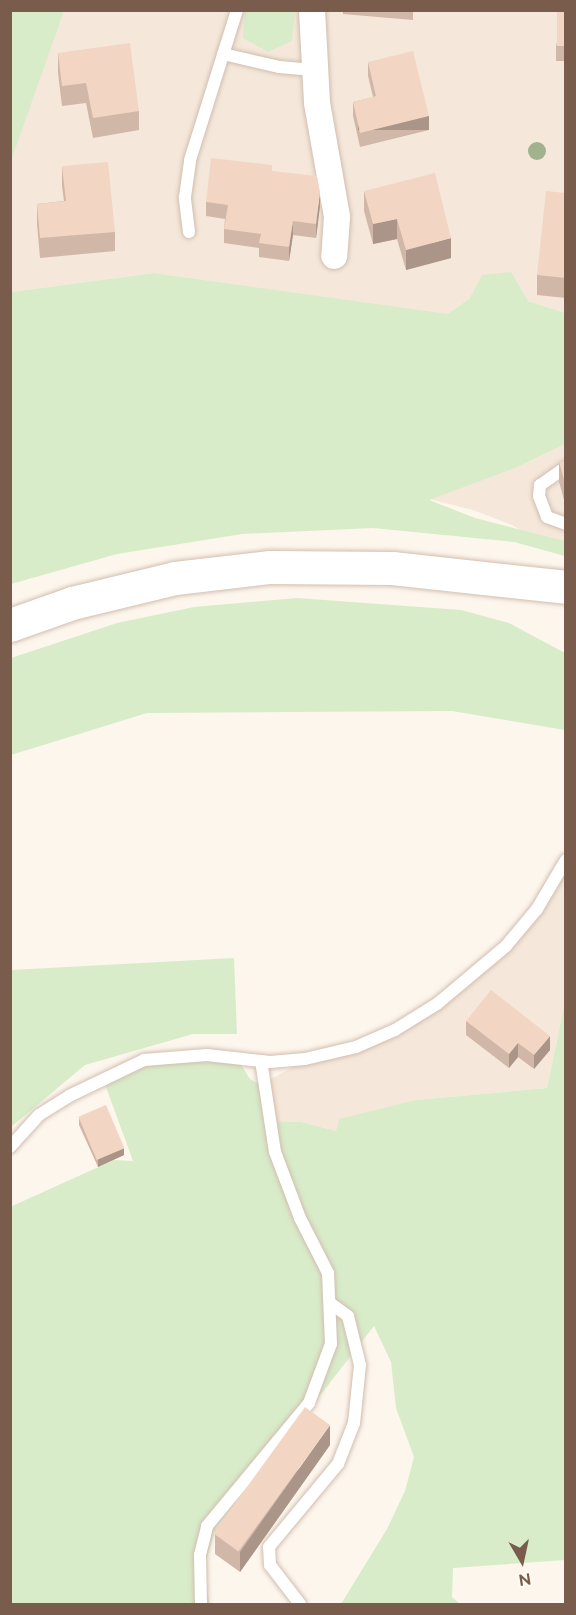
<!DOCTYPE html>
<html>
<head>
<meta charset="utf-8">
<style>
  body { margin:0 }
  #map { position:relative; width:576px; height:1615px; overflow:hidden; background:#fdf6ec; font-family:Raleway,sans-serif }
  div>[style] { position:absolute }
  .residential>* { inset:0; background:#f5e8da }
  .green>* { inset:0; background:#d8ecc9 }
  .roads { filter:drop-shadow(0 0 2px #d1beb0) drop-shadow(0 0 2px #d1beb0) }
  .lane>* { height:12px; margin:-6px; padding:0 6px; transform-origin:6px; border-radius:6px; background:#fff }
  .street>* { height:26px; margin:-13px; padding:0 13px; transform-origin:13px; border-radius:13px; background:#fff }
  .secondary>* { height:33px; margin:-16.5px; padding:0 16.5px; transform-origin:16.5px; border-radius:16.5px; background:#fff }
  .trees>* { width:18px; height:18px; margin:-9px; border-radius:50%; background:#a0b28e }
  .wall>* { inset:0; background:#d1b7a8 }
  .shaded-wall>* { inset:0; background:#aa9588; transform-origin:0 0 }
  .building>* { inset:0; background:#f3d5c3; transform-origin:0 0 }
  span { translate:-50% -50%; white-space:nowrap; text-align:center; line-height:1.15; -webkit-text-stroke:4.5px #fffaf3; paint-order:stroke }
  .frame { position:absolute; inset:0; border:12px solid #7a5c4d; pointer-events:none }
  .north { position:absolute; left:492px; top:1531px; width:60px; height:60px; -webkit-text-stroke:4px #fffaf3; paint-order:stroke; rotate:171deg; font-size:16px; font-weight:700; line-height:24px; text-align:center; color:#7a5c4d }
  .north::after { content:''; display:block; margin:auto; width:21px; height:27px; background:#7a5c4d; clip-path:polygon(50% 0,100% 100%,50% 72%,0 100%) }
</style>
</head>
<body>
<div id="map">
  <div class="residential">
    <i style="clip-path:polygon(63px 11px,565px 11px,565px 313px,528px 301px,482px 275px,469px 299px,448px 315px,154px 273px,11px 292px,10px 155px)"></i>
    <i style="clip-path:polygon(565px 444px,565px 556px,512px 525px,473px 510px,429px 499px,513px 469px)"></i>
    <i style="clip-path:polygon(565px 874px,565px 1002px,547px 1088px,416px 1100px,336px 1131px,301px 1122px,270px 1121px,260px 1085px,304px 1061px,375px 1041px,488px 963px)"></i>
  </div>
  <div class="green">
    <i style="clip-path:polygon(11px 10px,64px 11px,11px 161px,10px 11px)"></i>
    <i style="clip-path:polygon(245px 11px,295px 11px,292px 41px,268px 52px,243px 38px)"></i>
    <i style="clip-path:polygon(511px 272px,528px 301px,565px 313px,565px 444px,513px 469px,429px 500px,475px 518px,565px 541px,565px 556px,514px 542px,373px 528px,242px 534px,117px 554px,11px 584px,11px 292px,154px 273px,448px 314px,469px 299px,482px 275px)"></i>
    <i style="clip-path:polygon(297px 598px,461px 610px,509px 623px,565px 653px,565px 730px,452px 711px,147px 713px,11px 755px,11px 658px,117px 623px,194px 607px)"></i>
    <i style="clip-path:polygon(234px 958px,237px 1034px,193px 1034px,85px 1065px,11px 1127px,11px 970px)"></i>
    <i style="clip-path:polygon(565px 1002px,565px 1560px,453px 1568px,452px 1597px,460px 1604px,341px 1604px,387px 1529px,405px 1491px,414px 1457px,396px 1408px,391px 1362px,374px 1326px,224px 1519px,213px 1537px,203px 1572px,210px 1604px,11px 1604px,10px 1207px,114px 1160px,133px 1161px,103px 1079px,143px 1062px,238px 1060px,250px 1079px,260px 1085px,270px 1121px,301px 1122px,336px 1131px,339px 1119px,416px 1100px,547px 1088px)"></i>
  </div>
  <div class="roads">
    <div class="lane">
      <i style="left:223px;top:54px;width:57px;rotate:13.1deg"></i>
      <i style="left:279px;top:67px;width:37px;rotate:5deg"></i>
      <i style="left:189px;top:232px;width:35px;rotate:-97deg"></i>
      <i style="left:185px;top:197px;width:37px;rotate:-82deg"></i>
      <i style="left:190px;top:160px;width:157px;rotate:-72.6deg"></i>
      <i style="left:566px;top:467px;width:32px;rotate:145deg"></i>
      <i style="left:540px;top:485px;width:11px;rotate:95deg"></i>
      <i style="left:539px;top:496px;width:22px;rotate:69deg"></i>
      <i style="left:547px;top:517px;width:20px;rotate:20deg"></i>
      <i style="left:10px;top:1147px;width:43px;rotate:-47.8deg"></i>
      <i style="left:39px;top:1115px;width:36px;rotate:-32deg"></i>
      <i style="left:69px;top:1096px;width:83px;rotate:-25.6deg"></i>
      <i style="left:144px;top:1060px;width:63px;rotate:-4.5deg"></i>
      <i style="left:207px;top:1055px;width:63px;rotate:6.3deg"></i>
      <i style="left:270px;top:1062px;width:35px;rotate:-5deg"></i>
      <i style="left:305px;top:1059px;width:52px;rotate:-13.2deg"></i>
      <i style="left:356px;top:1047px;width:43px;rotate:-23.6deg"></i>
      <i style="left:395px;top:1030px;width:49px;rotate:-31.8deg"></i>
      <i style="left:437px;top:1004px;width:90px;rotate:-40deg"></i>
      <i style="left:506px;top:946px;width:48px;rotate:-50deg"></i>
      <i style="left:537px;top:909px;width:57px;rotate:-59.4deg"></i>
      <i style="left:201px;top:1604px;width:49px;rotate:-91.2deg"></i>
      <i style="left:200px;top:1555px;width:30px;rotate:-76deg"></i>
      <i style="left:207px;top:1526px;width:160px;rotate:-50.3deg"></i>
      <i style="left:309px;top:1403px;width:63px;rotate:-69.6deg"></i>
      <i style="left:331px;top:1344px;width:71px;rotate:-92.4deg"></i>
      <i style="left:328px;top:1273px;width:62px;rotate:-117deg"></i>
      <i style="left:300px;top:1218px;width:71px;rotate:-110.7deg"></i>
      <i style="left:275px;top:1152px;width:92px;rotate:-98.7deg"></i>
      <i style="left:300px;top:1604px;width:49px;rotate:-127.6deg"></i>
      <i style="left:270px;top:1565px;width:18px;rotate:-93deg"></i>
      <i style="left:269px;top:1547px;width:108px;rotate:-50.3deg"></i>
      <i style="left:338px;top:1464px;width:44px;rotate:-68.7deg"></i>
      <i style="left:354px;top:1423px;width:58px;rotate:-84.1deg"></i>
      <i style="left:360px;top:1365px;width:50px;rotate:-103.8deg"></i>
      <i style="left:348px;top:1316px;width:22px;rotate:-144deg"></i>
    </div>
    <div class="street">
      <i style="left:312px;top:10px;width:93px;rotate:86.9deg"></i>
      <i style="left:317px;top:103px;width:116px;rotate:80deg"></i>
      <i style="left:337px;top:217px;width:39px;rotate:94deg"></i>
    </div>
    <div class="secondary">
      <i style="left:10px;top:625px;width:66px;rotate:-19.5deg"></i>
      <i style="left:72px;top:603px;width:106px;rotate:-13.6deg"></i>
      <i style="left:175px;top:578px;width:96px;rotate:-6.6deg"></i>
      <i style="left:270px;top:567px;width:122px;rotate:0.5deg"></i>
      <i style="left:392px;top:568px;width:175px;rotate:6.2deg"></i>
    </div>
  </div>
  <div class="trees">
    <i style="left:537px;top:151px"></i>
  </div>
  <div class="wall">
    <i style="clip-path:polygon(343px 10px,413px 10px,413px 20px,343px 14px)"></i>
    <i style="clip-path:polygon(566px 10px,566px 61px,556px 61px,556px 46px)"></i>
    <i style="clip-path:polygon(58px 53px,139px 111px,139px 130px,93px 138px,86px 103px,62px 106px,58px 73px)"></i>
    <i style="clip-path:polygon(368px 62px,429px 130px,360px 147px,353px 116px,353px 102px,373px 97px,368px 76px)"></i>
    <i style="clip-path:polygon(62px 166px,115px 232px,115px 251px,40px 258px,37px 224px,37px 204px,64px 201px,62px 186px)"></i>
    <i style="clip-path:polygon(272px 171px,320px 206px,316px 238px,293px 235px,289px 261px,259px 257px,259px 248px,224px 243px,224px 229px,225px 219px,206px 216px,206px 202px)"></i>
    <i style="clip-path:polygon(364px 191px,451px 258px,406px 270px,397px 239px,373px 244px,364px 211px)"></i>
    <i style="clip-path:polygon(566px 193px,566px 298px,537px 295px,537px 275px)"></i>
    <i style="clip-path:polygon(566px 460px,566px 507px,559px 482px,559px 462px)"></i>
    <i style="clip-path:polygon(466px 1021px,550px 1050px,534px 1069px,518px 1057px,509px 1068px,466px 1035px)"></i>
    <i style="clip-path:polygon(79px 1117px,124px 1155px,98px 1167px,79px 1125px)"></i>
    <i style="clip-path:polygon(330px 1445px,240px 1572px,215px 1554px,215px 1534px)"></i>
  </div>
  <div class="shaded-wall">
    <i style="left:429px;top:116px;width:14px;height:71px;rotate:90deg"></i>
    <i style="clip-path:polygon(320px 192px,320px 206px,316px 238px,316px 224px)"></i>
    <i style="clip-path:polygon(397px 219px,397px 239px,373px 244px,373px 224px)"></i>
    <i style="clip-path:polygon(293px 221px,293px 235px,289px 261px,289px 247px)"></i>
    <i style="clip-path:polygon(451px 238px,451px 258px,406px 270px,406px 250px)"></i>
    <i style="clip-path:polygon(550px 1036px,550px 1050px,534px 1069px,534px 1055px)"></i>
    <i style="clip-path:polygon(518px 1043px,518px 1057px,509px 1068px,509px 1054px)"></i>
    <i style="clip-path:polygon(124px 1148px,124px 1155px,98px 1167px,98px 1159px)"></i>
    <i style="clip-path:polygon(330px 1425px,330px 1445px,240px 1572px,240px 1552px)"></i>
  </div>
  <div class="building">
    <i style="left:557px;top:10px;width:9px;height:36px"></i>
    <i style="clip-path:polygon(130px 43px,139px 111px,93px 118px,86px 83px,62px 86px,58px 53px)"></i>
    <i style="clip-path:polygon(413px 51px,429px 116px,360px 133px,353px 102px,376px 96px,368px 62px)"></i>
    <i style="clip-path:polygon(211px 158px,272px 165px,272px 171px,317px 176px,320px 192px,316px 224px,293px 221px,289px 247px,259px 243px,261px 234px,224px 229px,228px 205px,206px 202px)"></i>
    <i style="clip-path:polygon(108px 162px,115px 232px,40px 238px,37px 204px,66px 201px,62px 166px)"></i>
    <i style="clip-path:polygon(435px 173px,451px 238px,406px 250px,397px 219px,373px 224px,364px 191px)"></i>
    <i style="clip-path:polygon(546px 191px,566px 193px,566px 278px,537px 275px)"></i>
    <i style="clip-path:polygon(566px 460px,566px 487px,559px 462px)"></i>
    <i style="clip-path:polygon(491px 990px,550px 1036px,534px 1055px,518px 1043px,509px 1054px,466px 1021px)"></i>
    <i style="left:106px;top:1105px;width:47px;height:30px;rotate:67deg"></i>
    <i style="left:305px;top:1407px;width:31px;height:156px;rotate:36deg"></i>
  </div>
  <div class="frame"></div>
  <div class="north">N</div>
</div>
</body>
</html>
